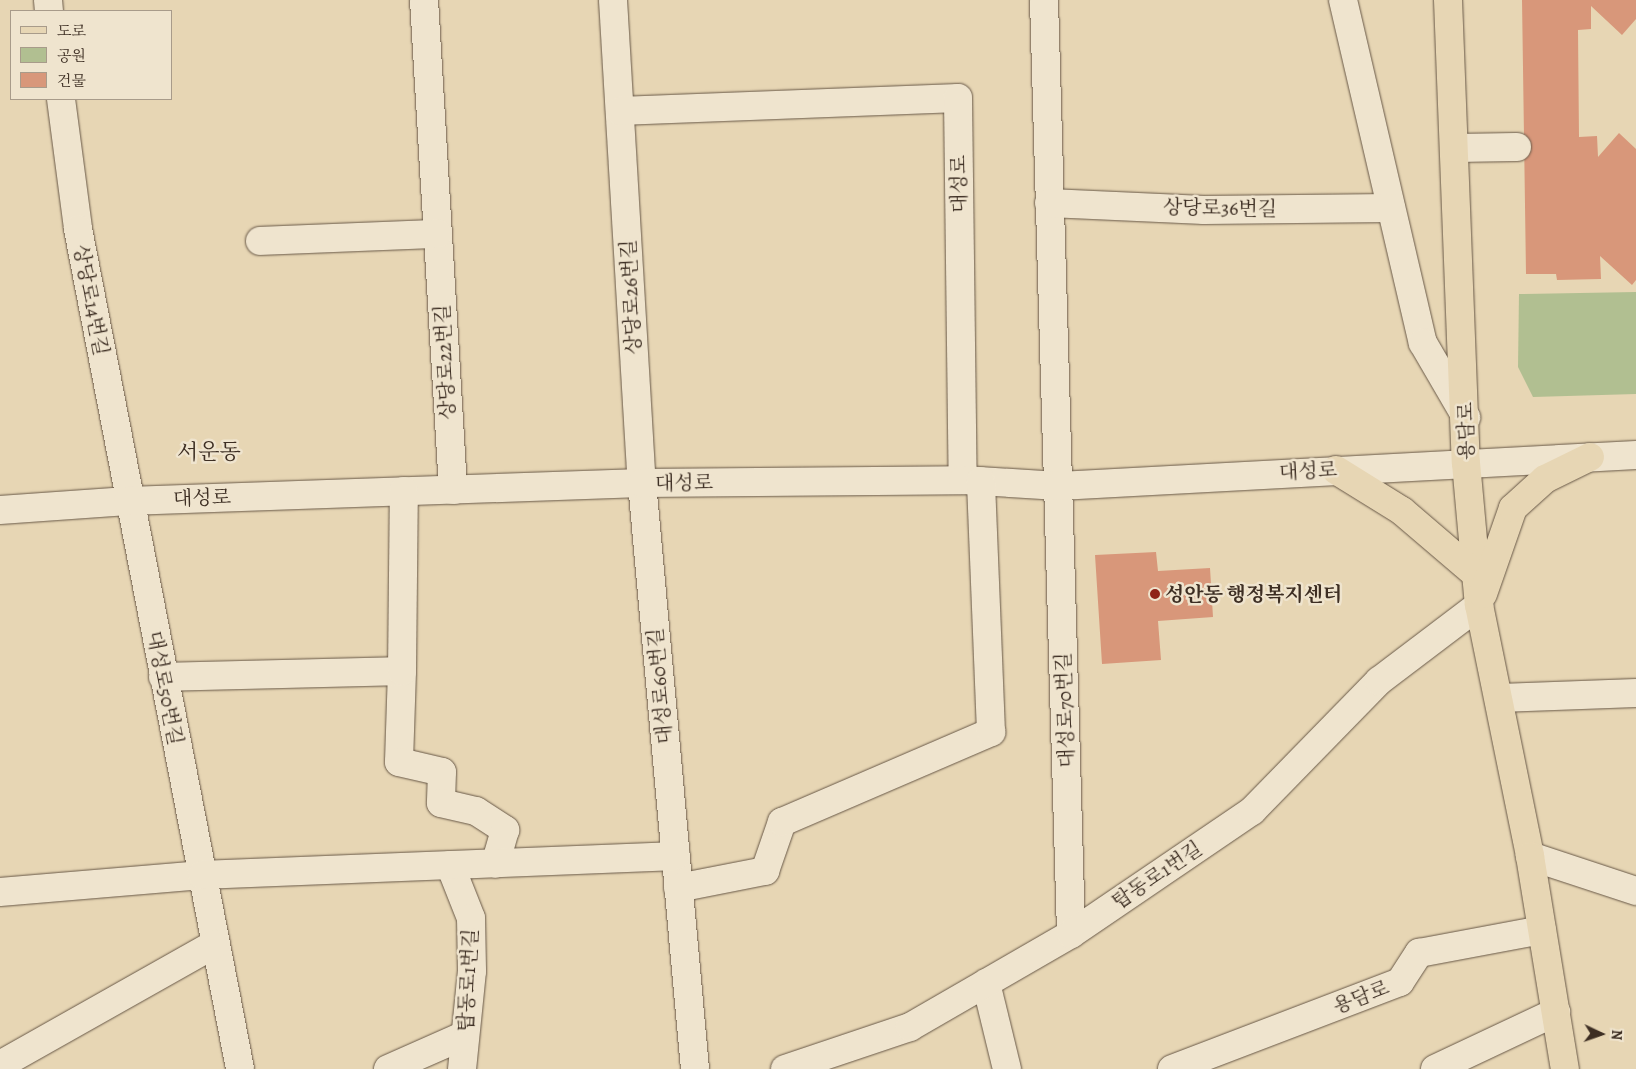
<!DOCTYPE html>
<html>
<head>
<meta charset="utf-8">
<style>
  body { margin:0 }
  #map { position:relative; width:1636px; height:1069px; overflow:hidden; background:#e7d6b4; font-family:Alegreya,"Noto Serif KR",serif }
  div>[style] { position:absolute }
  .green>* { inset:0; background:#b1bf91 }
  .building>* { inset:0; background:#d8977a }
  .roads { filter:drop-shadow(0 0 1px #685847) drop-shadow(0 0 1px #685847) }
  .minor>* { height:28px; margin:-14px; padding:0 14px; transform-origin:14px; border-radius:14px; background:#efe4ce }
  .major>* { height:28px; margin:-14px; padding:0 14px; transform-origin:14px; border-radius:14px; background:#e7d6b4 }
  .dots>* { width:14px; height:14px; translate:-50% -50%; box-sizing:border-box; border:2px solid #efe4ce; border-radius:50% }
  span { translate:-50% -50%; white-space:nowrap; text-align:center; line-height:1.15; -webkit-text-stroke:5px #efe4ce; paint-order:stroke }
  .street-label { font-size:20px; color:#3d2e23 }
  .poi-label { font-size:20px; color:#3d2e23; font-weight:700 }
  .left { translate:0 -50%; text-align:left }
  .quarter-label { font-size:22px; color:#3d2e23 }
  .legend { position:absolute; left:10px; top:10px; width:162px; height:90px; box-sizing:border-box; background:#efe4ce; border:1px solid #a89b8a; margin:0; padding:6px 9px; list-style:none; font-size:15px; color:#3d2e23 }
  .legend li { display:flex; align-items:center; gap:10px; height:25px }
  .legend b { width:25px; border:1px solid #a89b8a }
  .north { position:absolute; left:1576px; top:1009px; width:50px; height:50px; -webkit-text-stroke:4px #efe4ce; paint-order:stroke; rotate:93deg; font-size:14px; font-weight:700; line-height:20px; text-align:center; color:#3d2e23 }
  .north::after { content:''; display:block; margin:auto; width:18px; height:22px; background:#3d2e23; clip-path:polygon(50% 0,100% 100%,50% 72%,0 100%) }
</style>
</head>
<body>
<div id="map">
  <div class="green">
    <i style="clip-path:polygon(1636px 292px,1636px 394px,1533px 397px,1518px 367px,1519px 294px)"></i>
  </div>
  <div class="building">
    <i style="clip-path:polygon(1522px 0,1636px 0,1636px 19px,1622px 35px,1591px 6px,1591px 29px,1578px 30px,1579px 137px,1597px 136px,1598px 157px,1619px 133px,1636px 149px,1636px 280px,1632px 285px,1600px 256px,1601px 279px,1557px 280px,1556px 274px,1526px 274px)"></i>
    <i style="clip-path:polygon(1156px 552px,1158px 571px,1210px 568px,1213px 617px,1158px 621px,1161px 660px,1102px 664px,1095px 555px)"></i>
  </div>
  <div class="roads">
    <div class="minor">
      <i style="left:48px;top:0;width:11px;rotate:85deg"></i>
      <i style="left:424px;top:0;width:491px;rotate:86.6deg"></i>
      <i style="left:613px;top:0;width:484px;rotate:86.6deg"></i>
      <i style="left:642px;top:483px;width:588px;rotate:84.83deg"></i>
      <i style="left:1044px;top:0;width:934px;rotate:88.34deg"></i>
      <i style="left:1343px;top:0;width:352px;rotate:76.9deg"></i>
      <i style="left:1423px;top:343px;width:86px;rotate:59.8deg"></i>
      <i style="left:61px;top:99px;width:131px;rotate:82.5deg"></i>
      <i style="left:78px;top:229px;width:855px;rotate:79.08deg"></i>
      <i style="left:620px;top:111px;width:338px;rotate:-2.2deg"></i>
      <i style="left:958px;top:98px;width:382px;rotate:89.3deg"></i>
      <i style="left:1455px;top:148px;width:62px;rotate:-0.9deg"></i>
      <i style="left:1049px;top:203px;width:155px;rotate:2.6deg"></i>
      <i style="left:1204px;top:210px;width:187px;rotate:-0.6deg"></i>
      <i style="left:260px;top:241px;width:178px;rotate:-2.3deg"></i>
      <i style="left:0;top:510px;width:128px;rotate:-4deg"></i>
      <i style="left:128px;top:501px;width:514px;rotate:-2.01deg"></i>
      <i style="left:642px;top:483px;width:321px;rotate:-0.5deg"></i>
      <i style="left:963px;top:480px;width:96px;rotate:3.6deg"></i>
      <i style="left:1059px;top:486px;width:578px;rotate:-3.08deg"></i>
      <i style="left:402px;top:671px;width:91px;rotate:91.9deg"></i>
      <i style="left:399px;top:762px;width:44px;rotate:13.1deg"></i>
      <i style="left:442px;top:772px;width:31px;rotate:92deg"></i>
      <i style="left:441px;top:803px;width:36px;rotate:13deg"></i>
      <i style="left:476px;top:811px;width:35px;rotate:33deg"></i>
      <i style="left:505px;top:830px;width:35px;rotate:106deg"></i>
      <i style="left:163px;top:677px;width:239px;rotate:-1.4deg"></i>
      <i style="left:402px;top:671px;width:180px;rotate:-89.4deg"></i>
      <i style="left:1500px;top:698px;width:136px;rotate:-2.1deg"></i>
      <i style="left:1530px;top:856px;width:112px;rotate:18.3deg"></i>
      <i style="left:450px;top:865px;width:57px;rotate:68.4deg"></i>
      <i style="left:471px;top:918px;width:53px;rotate:88.9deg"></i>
      <i style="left:472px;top:971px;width:99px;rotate:95.8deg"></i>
      <i style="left:678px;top:888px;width:89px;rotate:-11.1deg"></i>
      <i style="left:765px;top:871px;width:52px;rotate:-70.9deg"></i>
      <i style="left:782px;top:822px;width:228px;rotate:-23.3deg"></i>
      <i style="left:991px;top:732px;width:251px;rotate:-92.3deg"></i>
      <i style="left:0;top:892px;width:203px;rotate:-4.8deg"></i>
      <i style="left:202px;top:875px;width:474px;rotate:-2.3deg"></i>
      <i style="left:986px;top:983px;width:89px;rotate:76.3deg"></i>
      <i style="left:0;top:1065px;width:247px;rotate:-29.4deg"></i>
      <i style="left:388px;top:1069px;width:84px;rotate:-23.8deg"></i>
      <i style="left:785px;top:1069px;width:132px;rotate:-18.6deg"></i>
      <i style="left:910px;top:1027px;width:186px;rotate:-30deg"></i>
      <i style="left:1071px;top:934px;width:219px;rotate:-34.2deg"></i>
      <i style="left:1252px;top:811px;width:182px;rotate:-45.7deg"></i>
      <i style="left:1379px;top:681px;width:126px;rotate:-37.2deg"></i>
      <i style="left:1172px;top:1069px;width:244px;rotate:-20.9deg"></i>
      <i style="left:1400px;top:982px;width:35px;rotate:-57deg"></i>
      <i style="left:1419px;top:953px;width:125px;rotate:-10.6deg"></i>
      <i style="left:1435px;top:1069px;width:134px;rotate:-25.2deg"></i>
    </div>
    <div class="major">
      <i style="left:1448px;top:0;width:463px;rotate:87.8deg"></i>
      <i style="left:1466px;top:463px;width:143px;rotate:84.8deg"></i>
      <i style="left:1479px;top:605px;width:256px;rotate:78.5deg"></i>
      <i style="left:1530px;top:856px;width:216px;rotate:80.7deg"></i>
      <i style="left:1336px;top:470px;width:78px;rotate:31.8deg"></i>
      <i style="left:1402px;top:511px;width:99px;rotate:40.5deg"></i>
      <i style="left:1483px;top:594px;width:91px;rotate:-70.8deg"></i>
      <i style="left:1513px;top:508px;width:43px;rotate:-42.2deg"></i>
      <i style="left:1545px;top:479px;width:50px;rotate:-26.1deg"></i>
    </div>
  </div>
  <div class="dots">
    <i style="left:1155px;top:594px;background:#8f2418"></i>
  </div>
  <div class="street-label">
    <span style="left:959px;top:184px;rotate:-91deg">대성로</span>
    <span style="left:1220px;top:208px;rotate:1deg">상당로36번길</span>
    <span style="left:631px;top:297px;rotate:-93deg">상당로26번길</span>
    <span style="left:91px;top:300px;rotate:79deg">상당로14번길</span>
    <span style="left:445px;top:362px;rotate:-93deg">상당로22번길</span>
    <span style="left:1466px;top:431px;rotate:-91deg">용담로</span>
    <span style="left:1308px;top:471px;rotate:-3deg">대성로</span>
    <span style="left:684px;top:483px;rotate:-1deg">대성로</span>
    <span style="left:202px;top:498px;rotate:-2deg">대성로</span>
    <span style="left:660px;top:686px;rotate:-95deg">대성로60번길</span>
    <span style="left:165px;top:688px;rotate:79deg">대성로50번길</span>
    <span style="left:1065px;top:710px;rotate:-92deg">대성로70번길</span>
    <span style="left:1157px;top:875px;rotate:-34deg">탑동로1번길</span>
    <span style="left:468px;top:980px;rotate:-87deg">탑동로1번길</span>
    <span style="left:1361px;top:997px;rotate:-21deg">용담로</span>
  </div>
  <div class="poi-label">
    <span class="left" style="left:1165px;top:594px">성안동 행정복지센터</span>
  </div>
  <div class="quarter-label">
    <span style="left:209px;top:453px">서운동</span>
  </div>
  <ul class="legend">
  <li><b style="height:6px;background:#e7d6b4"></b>도로</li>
  <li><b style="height:14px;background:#b1bf91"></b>공원</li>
  <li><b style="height:14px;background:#d8977a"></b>건물</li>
  </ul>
  <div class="north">N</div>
</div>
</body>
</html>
